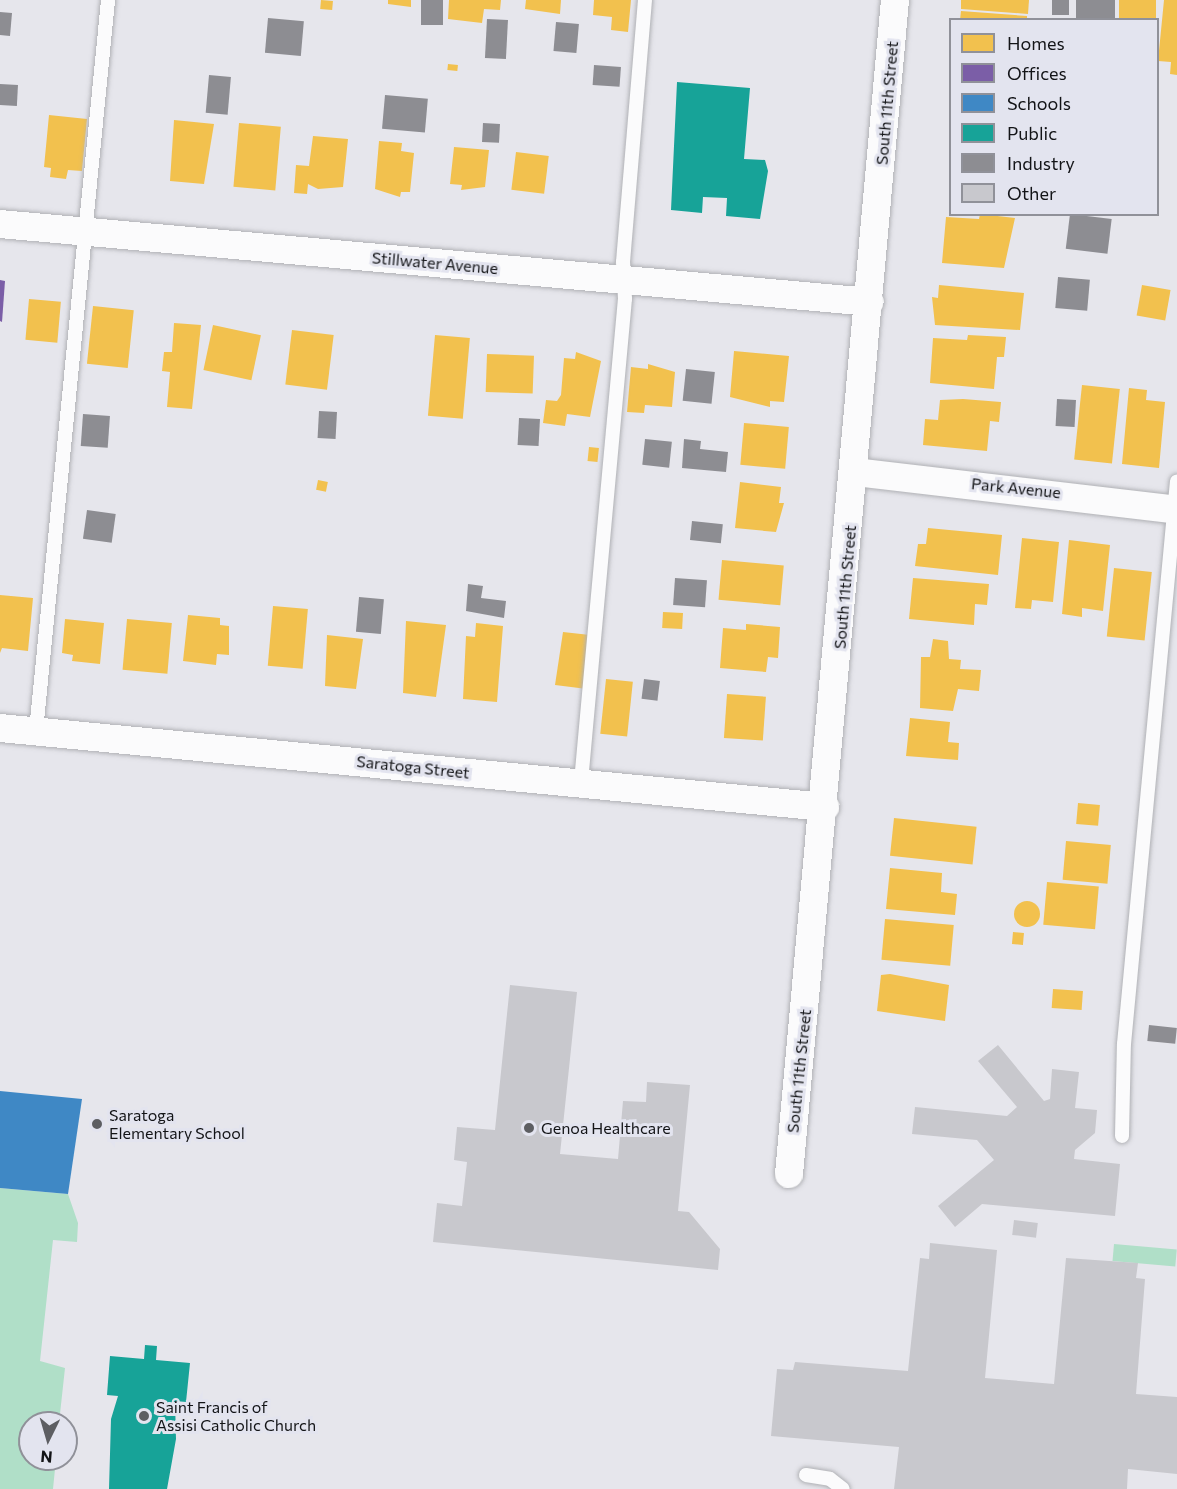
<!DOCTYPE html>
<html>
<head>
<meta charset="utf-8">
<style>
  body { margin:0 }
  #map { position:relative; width:1177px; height:1489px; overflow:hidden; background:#e6e6ec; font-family:Commissioner,sans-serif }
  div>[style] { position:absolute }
  .green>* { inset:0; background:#b0dfc8; transform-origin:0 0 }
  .homes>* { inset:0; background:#f2c14e; transform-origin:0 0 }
  .round { border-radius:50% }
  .offices>* { inset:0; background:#7b5ea7 }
  .schools>* { inset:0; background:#3f88c5 }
  .public>* { inset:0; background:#17a398 }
  .industry>* { inset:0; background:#8d8d92; transform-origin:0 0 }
  .building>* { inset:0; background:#c8c8cd; transform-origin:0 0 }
  .roads { filter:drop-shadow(0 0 2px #b0b1b5) drop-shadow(0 0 2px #b0b1b5) }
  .lane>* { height:14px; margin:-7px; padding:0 7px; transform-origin:7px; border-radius:7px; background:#fbfbfc }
  .street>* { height:28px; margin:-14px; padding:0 14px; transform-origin:14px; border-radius:14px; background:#fbfbfc }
  .dots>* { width:16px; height:16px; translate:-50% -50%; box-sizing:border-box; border:3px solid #e3e4ef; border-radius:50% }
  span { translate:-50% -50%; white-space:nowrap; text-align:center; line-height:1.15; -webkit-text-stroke:6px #e3e4ef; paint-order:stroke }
  .street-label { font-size:16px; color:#131417 }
  .poi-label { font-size:16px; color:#131417 }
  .left { translate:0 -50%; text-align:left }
  .legend { position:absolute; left:949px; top:18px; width:210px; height:198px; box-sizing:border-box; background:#e3e4ef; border:2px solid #909199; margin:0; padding:8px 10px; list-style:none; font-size:18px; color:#131417 }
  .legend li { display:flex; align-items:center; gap:12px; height:30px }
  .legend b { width:30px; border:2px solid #909199 }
  .north { position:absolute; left:18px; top:1411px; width:60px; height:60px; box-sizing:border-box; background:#e3e4ef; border:2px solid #909199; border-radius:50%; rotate:185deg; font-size:16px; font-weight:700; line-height:24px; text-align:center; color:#131417 }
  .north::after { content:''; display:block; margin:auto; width:21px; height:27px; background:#5d5e62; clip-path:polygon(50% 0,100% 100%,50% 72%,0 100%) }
</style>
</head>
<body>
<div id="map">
  <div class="green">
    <i style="clip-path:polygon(0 1188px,68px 1194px,78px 1223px,77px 1242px,53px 1240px,40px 1361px,65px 1368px,59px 1423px,30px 1423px,30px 1459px,56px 1459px,53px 1489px,0 1489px)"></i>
    <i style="left:1114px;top:1244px;width:63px;height:17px;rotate:5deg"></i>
  </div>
  <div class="homes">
    <i style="left:321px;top:0;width:12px;height:9px;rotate:5deg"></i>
    <i style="clip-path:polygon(388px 0,411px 0,411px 7px,388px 4px)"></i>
    <i style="clip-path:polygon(449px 0,501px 0,500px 10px,484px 9px,482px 23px,448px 19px)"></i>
    <i style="clip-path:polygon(526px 0,561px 0,560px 14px,525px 9px)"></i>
    <i style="clip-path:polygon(594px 0,631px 0,628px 32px,611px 30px,612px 17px,593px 15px)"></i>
    <i style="clip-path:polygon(961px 0,1029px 0,1028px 14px,961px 9px)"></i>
    <i style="left:1119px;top:0;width:37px;height:20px"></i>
    <i style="clip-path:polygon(1164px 0,1177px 0,1177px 75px,1170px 74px,1171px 62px,1158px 61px)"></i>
    <i style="clip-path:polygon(961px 11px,1027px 16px,1027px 20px,960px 20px)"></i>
    <i style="left:448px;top:64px;width:10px;height:6px;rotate:6deg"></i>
    <i style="clip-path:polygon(49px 115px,87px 119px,82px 171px,68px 170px,66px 179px,50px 177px,51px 168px,44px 167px)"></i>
    <i style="clip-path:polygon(174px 120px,214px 124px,204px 184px,170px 181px)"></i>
    <i style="left:239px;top:123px;width:42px;height:64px;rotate:5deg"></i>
    <i style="clip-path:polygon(313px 136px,348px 139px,343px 187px,318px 189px,308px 184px,307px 194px,294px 193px,296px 165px,309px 166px)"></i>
    <i style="clip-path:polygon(379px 141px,402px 143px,401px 151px,414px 153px,410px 192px,401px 192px,400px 197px,375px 189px)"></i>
    <i style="clip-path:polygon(454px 147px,489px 150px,485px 187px,461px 190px,462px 185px,450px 184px)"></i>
    <i style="left:516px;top:152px;width:33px;height:38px;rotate:7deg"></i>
    <i style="clip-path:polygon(980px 214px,1015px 218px,1004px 268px,942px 263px,946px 217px,979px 219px)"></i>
    <i style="clip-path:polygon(939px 285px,1024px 293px,1020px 330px,935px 325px,932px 297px,938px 298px)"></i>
    <i style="left:1142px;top:285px;width:29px;height:31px;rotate:10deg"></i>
    <i style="left:29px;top:299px;width:32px;height:41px;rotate:5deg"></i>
    <i style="left:93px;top:306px;width:41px;height:58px;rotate:6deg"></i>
    <i style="clip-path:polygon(174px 323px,201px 325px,192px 409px,167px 407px,170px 372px,162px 371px,164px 352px,172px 352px)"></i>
    <i style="left:213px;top:325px;width:49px;height:46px;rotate:12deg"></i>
    <i style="left:292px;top:330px;width:42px;height:55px;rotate:7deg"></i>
    <i style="left:435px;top:335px;width:35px;height:81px;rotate:5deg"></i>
    <i style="clip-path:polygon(968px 335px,1006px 337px,1004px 357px,997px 357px,994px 389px,930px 383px,933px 338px,967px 340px)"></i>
    <i style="clip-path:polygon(734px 351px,789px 356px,784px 402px,770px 401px,770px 407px,730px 397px)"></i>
    <i style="clip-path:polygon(576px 352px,601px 361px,590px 417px,567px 414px,565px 426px,543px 423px,546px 400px,557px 401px,561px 395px,564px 358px,575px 359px)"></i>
    <i style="left:487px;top:354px;width:47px;height:38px;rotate:2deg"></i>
    <i style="clip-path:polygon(648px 364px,675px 372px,672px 407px,645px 405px,644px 413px,627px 412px,631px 367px,648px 369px)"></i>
    <i style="left:1082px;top:385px;width:38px;height:75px;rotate:6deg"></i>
    <i style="clip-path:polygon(1129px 388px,1147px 390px,1146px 400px,1165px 402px,1159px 468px,1122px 464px)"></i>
    <i style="clip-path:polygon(963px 399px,1001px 402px,999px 422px,990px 421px,987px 451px,923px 445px,925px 419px,938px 420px,940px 400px)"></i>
    <i style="left:744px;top:423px;width:45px;height:42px;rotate:5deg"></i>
    <i style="left:589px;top:447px;width:10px;height:14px;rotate:6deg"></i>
    <i style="left:318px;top:480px;width:10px;height:10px;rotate:11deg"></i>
    <i style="clip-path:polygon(740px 482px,781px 487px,779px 503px,784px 503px,776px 532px,735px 528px)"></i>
    <i style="clip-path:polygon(928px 528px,1002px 535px,998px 575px,915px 566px,918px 544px,926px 544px)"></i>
    <i style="clip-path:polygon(1022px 538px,1059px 542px,1053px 602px,1032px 600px,1031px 609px,1015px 608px)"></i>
    <i style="clip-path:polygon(1069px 540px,1110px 545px,1103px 611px,1082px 608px,1082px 617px,1062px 614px)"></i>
    <i style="left:722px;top:560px;width:62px;height:40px;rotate:5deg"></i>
    <i style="left:1114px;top:568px;width:38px;height:69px;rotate:6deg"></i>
    <i style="clip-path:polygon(913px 578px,989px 584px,987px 605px,975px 604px,974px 625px,909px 619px)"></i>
    <i style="clip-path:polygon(0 595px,33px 598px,28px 651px,2px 648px,0 653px)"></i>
    <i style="left:273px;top:606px;width:35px;height:60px;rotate:5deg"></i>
    <i style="left:663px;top:612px;width:20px;height:16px;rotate:3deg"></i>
    <i style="clip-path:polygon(188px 615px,220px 618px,220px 625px,229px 626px,229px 655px,217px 654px,216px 665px,183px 661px)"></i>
    <i style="clip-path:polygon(65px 619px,104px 623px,100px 664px,72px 661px,73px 655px,62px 653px)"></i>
    <i style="left:127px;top:619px;width:45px;height:51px;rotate:5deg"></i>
    <i style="clip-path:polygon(406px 621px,446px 625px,436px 697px,403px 693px)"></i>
    <i style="clip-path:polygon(476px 623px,503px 626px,497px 702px,463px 699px,466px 636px,475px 637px)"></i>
    <i style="clip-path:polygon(746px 624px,780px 627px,778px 658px,768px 657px,766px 672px,720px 668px,723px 628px,746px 630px)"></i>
    <i style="clip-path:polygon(563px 632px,590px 635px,587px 689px,555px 685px)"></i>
    <i style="clip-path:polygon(327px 635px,363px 639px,356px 689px,325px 686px)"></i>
    <i style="clip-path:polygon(933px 639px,948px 641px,949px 659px,961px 660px,960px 669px,981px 670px,979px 691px,958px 689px,953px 711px,920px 708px,921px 657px,930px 657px)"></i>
    <i style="left:606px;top:679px;width:27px;height:55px;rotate:6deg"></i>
    <i style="left:727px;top:694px;width:39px;height:44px;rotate:4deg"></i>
    <i style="clip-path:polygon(910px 718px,950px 722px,948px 742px,959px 743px,958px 760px,906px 756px)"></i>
    <i style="left:1078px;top:803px;width:22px;height:21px;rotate:5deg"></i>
    <i style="left:894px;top:818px;width:83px;height:38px;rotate:6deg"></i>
    <i style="left:1066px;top:841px;width:45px;height:39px;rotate:5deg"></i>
    <i style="clip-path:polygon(890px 868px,942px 873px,941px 892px,957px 894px,955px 915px,886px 909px)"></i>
    <i style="left:1047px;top:882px;width:52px;height:43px;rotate:5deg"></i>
    <i class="round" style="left:1014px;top:901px;width:26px;height:26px"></i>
    <i style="left:885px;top:919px;width:69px;height:41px;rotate:5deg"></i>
    <i style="left:1013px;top:932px;width:11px;height:12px;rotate:5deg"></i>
    <i style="clip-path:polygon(890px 974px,949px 985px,945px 1021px,877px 1011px,881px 975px)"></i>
    <i style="left:1053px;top:989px;width:30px;height:19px;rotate:4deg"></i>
  </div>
  <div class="offices">
    <i style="clip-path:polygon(0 280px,5px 281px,2px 322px,0 321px)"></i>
  </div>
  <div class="schools">
    <i style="clip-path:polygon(0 1091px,82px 1099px,68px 1194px,0 1188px)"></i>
  </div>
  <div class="public">
    <i style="clip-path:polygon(677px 82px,750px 88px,744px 159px,765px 160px,768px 171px,760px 219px,726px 216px,727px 198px,703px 197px,702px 213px,671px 210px)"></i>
    <i style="clip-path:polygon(145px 1345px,157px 1346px,156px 1360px,190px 1363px,186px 1402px,175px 1401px,176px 1439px,167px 1489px,109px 1489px,111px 1419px,118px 1396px,107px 1395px,110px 1356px,144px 1359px)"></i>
  </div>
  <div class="industry">
    <i style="left:421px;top:0;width:22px;height:25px"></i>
    <i style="left:1052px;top:0;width:17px;height:15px"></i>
    <i style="left:1076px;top:0;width:39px;height:20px"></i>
    <i style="clip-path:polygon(0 12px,12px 13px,10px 36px,0 35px)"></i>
    <i style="left:268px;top:18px;width:36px;height:35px;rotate:5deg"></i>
    <i style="left:487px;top:19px;width:21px;height:39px;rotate:3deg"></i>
    <i style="left:556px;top:22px;width:23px;height:29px;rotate:5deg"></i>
    <i style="left:594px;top:65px;width:27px;height:20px;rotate:4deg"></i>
    <i style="left:209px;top:75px;width:22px;height:38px;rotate:5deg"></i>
    <i style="left:0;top:84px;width:18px;height:21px;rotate:3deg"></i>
    <i style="left:385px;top:95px;width:43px;height:34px;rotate:5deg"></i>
    <i style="left:483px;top:123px;width:17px;height:19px;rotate:3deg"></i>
    <i style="left:1070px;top:214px;width:42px;height:35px;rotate:7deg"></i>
    <i style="left:1058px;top:277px;width:32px;height:31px;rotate:5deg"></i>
    <i style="left:686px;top:369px;width:29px;height:32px;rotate:6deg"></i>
    <i style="left:1057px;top:399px;width:19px;height:27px;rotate:3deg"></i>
    <i style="left:319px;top:411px;width:18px;height:27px;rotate:3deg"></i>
    <i style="left:83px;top:414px;width:27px;height:32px;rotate:4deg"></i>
    <i style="left:519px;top:418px;width:21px;height:27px;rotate:3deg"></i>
    <i style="left:645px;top:439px;width:27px;height:26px;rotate:6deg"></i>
    <i style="clip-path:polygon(684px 439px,701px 441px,700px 449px,728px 452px,726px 472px,682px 468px)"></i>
    <i style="left:87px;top:510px;width:29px;height:29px;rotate:8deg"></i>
    <i style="left:692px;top:521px;width:31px;height:19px;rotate:6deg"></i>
    <i style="left:675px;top:578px;width:32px;height:27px;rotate:4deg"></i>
    <i style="clip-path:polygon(468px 584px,483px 586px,481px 598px,506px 601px,504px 618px,466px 611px)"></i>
    <i style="left:359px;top:597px;width:25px;height:35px;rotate:5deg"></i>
    <i style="left:644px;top:679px;width:16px;height:20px;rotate:7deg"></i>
    <i style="left:1149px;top:1025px;width:28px;height:16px;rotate:6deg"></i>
  </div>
  <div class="building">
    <i style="clip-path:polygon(510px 985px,577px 992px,560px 1154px,618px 1159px,623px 1101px,646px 1102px,647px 1082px,690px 1085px,678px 1211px,689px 1212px,720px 1249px,718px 1270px,433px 1242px,437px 1203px,462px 1206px,467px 1162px,454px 1160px,457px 1127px,495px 1130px)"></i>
    <i style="clip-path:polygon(998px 1045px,1044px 1101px,1050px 1099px,1052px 1069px,1079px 1072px,1075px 1108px,1097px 1110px,1095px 1133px,1075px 1150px,1074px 1159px,1120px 1164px,1115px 1216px,982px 1204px,955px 1227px,938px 1206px,994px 1160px,977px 1140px,912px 1134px,915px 1107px,1007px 1116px,1017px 1107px,978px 1061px)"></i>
    <i style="left:1014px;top:1220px;width:24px;height:15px;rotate:7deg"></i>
    <i style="clip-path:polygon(930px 1243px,997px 1250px,985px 1378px,1054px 1384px,1066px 1258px,1138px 1263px,1136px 1278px,1145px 1279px,1136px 1394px,1177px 1397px,1177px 1474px,1128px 1469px,1127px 1489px,894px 1489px,899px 1447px,771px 1436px,777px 1369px,793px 1370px,795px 1362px,908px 1371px,920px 1258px,929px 1259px)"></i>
  </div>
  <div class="roads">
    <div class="lane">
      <i style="left:36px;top:731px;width:735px;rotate:-84.37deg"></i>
      <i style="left:581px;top:782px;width:485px;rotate:-84.8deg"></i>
      <i style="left:625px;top:299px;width:37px;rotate:-93deg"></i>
      <i style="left:623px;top:262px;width:263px;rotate:-85.2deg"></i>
      <i style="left:1122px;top:1136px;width:92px;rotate:-88.8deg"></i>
      <i style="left:1124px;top:1044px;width:565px;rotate:-84.62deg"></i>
      <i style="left:806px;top:1475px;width:24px;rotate:9deg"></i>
      <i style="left:830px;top:1479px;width:16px;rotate:38deg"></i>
    </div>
    <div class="street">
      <i style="left:0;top:224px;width:873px;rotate:5.12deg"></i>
      <i style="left:855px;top:472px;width:324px;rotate:6.7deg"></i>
      <i style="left:0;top:728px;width:829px;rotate:5.47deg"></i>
      <i style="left:789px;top:1174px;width:1179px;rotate:-84.84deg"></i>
    </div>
  </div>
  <div class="dots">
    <i style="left:97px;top:1124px;background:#5d5e62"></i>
    <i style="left:529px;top:1128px;background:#5d5e62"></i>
    <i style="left:144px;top:1416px;background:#5d5e62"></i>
  </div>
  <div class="street-label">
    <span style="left:887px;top:103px;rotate:-85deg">South 11th Street</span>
    <span style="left:435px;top:263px;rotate:5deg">Stillwater Avenue</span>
    <span style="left:1016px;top:488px;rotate:6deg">Park Avenue</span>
    <span style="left:845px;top:587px;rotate:-85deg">South 11th Street</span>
    <span style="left:413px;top:767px;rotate:6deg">Saratoga Street</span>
    <span style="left:799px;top:1071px;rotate:-84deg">South 11th Street</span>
  </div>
  <div class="poi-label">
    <span class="left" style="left:109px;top:1124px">Saratoga<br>Elementary School</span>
    <span class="left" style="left:541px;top:1128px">Genoa Healthcare</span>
    <span class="left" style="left:156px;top:1416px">Saint Francis of<br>Assisi Catholic Church</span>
  </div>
  <ul class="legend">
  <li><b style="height:16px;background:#f2c14e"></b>Homes</li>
  <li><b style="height:16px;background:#7b5ea7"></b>Offices</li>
  <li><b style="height:16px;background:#3f88c5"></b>Schools</li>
  <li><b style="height:16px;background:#17a398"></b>Public</li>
  <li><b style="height:16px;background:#8d8d92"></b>Industry</li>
  <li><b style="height:16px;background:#c8c8cd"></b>Other</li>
  </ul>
  <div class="north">N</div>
</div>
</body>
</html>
